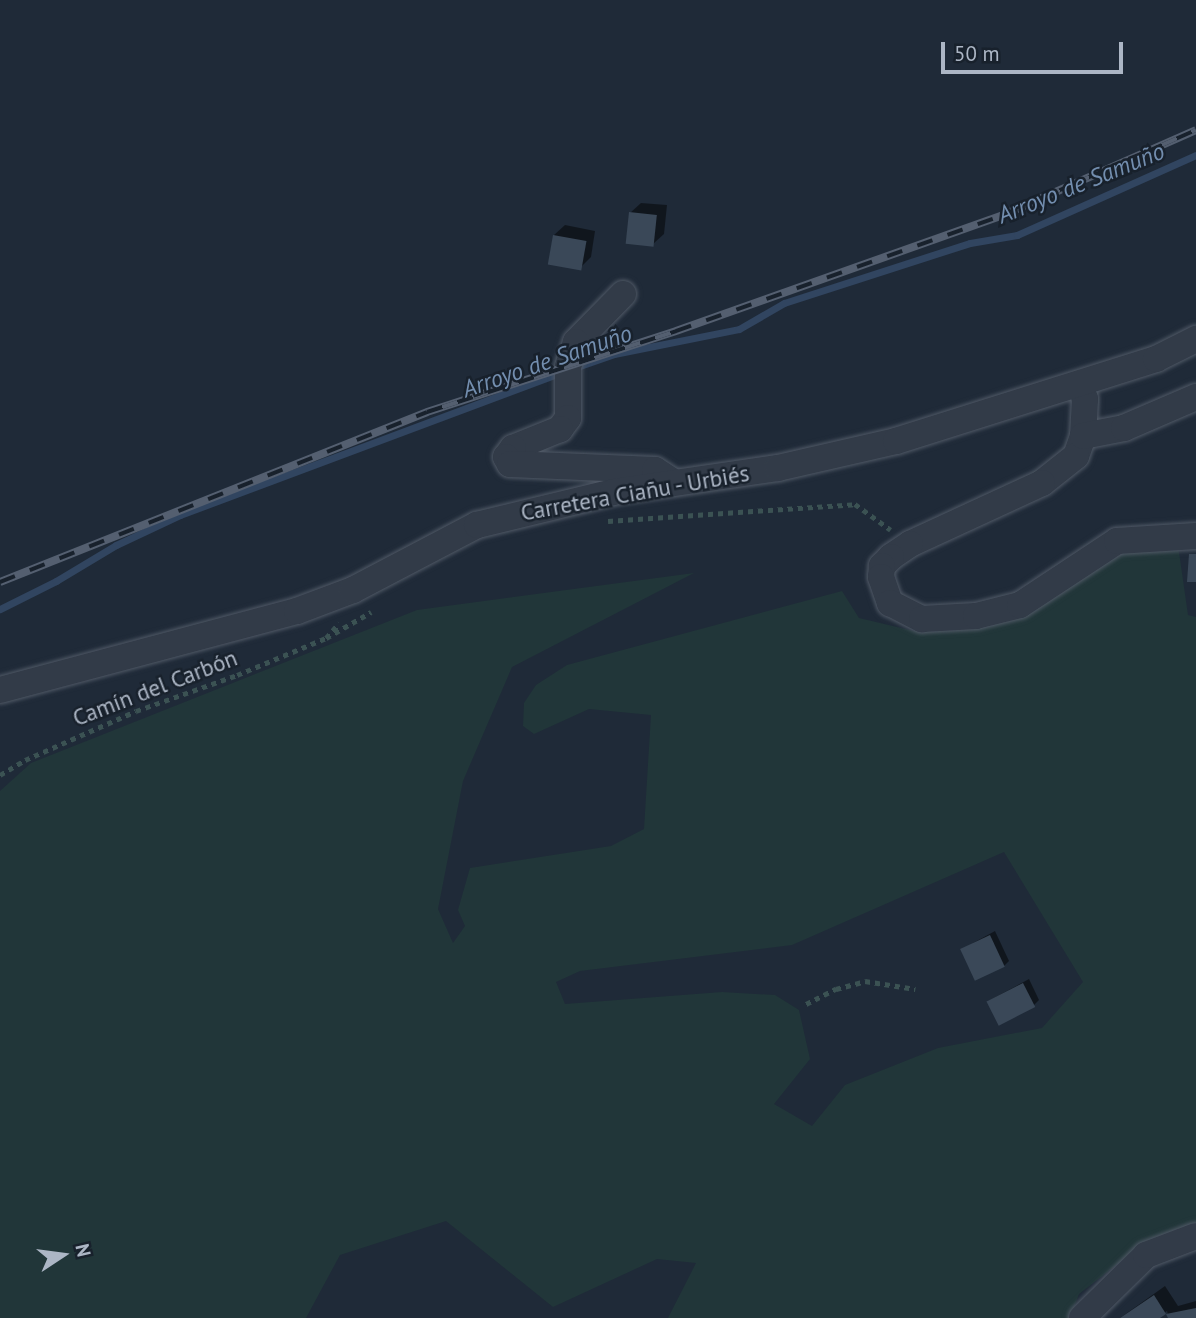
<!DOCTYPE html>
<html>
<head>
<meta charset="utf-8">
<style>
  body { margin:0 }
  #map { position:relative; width:1196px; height:1318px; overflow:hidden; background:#1f2a38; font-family:"PT Sans",sans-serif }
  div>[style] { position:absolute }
  .green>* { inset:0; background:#213639 }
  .shadow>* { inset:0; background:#0007 }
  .stream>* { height:7px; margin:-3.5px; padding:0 3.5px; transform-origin:3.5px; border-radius:3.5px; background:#314560 }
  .building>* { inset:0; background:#3a4858; transform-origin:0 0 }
  .path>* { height:4.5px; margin-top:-2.25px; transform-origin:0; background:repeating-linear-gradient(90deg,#3b5253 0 5px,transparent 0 10px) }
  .roads { filter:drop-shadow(0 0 2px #505966) drop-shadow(0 0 2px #505966) }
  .minor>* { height:26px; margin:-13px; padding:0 13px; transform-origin:13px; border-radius:13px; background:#323b48 }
  .rail>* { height:8px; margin-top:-4px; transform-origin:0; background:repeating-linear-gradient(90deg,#18212c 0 16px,#545f70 0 32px); box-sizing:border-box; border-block:2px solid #545f70 }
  span { translate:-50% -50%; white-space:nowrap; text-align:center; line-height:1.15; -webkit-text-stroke:5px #18212c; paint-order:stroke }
  .street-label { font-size:23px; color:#acb6c5 }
  .water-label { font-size:24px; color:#738eaf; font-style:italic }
  .north { position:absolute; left:28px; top:1220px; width:70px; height:70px; -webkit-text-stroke:5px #18212c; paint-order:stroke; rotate:77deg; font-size:19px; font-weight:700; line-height:28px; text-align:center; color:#acb6c5 }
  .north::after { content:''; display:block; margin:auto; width:24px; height:32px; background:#acb6c5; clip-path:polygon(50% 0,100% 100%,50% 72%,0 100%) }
  .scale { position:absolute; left:941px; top:42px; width:182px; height:32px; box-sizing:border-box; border:4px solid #acb6c5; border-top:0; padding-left:9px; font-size:21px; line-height:24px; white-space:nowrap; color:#acb6c5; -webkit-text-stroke:5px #18212c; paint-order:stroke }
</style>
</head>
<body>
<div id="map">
  <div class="green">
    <i style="clip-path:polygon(evenodd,1178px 545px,1188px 615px,1196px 617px,1196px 1223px,1142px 1245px,1079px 1294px,1070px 1318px,668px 1318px,696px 1263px,657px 1259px,553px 1307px,446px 1221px,340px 1255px,306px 1318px,0 1318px,0 791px,31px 763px,417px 610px,694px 573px,512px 667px,463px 781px,438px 909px,453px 943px,465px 926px,458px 910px,470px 868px,611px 846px,644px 829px,651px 715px,589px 709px,534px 734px,523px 726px,524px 703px,536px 685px,567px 665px,842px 591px,859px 618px,914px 631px,1017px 616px,1123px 551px,1178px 545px,1004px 852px,1083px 982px,1042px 1028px,938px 1048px,845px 1085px,812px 1126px,774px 1104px,810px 1059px,799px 1010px,775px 995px,722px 992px,565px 1004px,556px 982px,580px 971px,792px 945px,1004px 852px)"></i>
  </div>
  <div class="shadow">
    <i style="clip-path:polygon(641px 203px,667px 205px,664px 234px,653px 244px,630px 213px)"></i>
    <i style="clip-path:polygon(565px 225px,595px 231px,591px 257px,580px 268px,554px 235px)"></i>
    <i style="clip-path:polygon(995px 931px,1009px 961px,1004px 966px,962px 949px)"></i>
    <i style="clip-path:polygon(1029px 979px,1039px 1000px,1034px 1005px,988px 1001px)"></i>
    <i style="clip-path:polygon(1165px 1286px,1178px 1306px,1196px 1301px,1196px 1318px,1169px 1318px,1167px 1311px,1157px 1318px,1120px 1318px)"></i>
  </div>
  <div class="stream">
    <i style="left:574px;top:368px;width:42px;rotate:-19.3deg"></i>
    <i style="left:614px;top:354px;width:127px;rotate:-11.3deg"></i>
    <i style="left:739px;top:329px;width:52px;rotate:-30deg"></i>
    <i style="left:784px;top:303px;width:195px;rotate:-17.9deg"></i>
    <i style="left:970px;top:243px;width:48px;rotate:-9.7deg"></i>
    <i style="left:1017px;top:235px;width:196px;rotate:-24.1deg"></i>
    <i style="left:0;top:609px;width:63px;rotate:-26.6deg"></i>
    <i style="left:56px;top:581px;width:70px;rotate:-31deg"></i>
    <i style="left:116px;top:545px;width:71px;rotate:-25.1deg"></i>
    <i style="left:180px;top:515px;width:409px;rotate:-20.5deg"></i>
  </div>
  <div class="building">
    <i style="left:629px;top:212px;width:28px;height:32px;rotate:6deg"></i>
    <i style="left:553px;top:235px;width:34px;height:30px;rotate:10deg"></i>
    <i style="clip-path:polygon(1189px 554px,1196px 554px,1196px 582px,1187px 582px)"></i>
    <i style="left:990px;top:935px;width:35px;height:33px;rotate:65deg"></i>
    <i style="left:1023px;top:983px;width:27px;height:41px;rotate:63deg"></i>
    <i style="clip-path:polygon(1154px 1295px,1166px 1314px,1160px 1318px,1120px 1318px)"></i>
    <i style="clip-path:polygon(1196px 1308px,1196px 1318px,1168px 1318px,1166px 1314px)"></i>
  </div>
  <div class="path">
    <i style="left:608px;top:521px;width:248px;rotate:-3.9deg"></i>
    <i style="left:855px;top:504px;width:44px;rotate:35.8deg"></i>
    <i style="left:326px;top:638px;width:52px;rotate:-30deg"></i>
    <i style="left:0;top:775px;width:29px;rotate:-31deg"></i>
    <i style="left:25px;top:760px;width:121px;rotate:-23.8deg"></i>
    <i style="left:136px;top:711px;width:107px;rotate:-19.6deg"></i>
    <i style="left:237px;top:675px;width:96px;rotate:-22.6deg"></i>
    <i style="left:326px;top:638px;width:20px;rotate:-49deg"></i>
    <i style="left:806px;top:1004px;width:34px;rotate:-27deg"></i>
    <i style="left:836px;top:989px;width:30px;rotate:-15deg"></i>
    <i style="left:865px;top:981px;width:51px;rotate:9.1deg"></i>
  </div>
  <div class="roads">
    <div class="minor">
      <i style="left:623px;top:294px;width:67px;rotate:134.4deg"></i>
      <i style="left:576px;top:342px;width:26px;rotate:108deg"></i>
      <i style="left:568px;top:367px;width:51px;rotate:90deg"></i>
      <i style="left:568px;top:418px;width:14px;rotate:126deg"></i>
      <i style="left:560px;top:429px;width:51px;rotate:158deg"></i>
      <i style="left:513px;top:448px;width:11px;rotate:128deg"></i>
      <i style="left:506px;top:457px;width:8px;rotate:60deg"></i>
      <i style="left:510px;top:464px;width:145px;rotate:2.4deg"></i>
      <i style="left:655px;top:470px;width:20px;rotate:33deg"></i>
      <i style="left:1080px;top:384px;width:16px;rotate:72deg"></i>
      <i style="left:1085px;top:399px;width:37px;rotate:93deg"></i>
      <i style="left:1083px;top:436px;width:21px;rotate:109deg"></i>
      <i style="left:1076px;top:456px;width:43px;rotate:141.5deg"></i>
      <i style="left:1042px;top:483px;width:145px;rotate:155.2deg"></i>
      <i style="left:910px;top:544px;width:23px;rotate:146deg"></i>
      <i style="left:891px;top:557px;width:13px;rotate:135deg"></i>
      <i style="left:882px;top:566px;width:11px;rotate:95deg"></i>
      <i style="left:881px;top:577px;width:28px;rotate:71deg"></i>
      <i style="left:890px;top:603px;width:36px;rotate:27deg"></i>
      <i style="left:922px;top:619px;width:54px;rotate:-3.2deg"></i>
      <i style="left:976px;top:616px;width:45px;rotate:-14deg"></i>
      <i style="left:1020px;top:605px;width:116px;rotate:-33.4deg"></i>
      <i style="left:1117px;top:541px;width:79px;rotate:-3.6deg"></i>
      <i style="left:1083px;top:436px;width:42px;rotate:-11deg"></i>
      <i style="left:1124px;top:428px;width:78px;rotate:-23.3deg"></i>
      <i style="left:0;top:690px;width:307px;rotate:-14.9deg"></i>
      <i style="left:297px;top:611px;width:60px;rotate:-20.6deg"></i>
      <i style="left:353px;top:590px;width:140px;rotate:-27.7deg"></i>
      <i style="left:477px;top:525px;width:140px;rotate:-13.6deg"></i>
      <i style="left:613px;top:492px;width:167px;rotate:-8.3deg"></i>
      <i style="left:778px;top:468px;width:121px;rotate:-12.9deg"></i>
      <i style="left:896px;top:441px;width:273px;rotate:-17.5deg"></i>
      <i style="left:1156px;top:359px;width:45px;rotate:-26.6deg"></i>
      <i style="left:1082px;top:1318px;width:90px;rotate:-44.5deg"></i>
      <i style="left:1146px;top:1255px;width:53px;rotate:-20.8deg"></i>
    </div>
  </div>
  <div class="rail">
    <i style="left:0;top:582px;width:460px;rotate:-21.7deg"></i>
    <i style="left:427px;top:412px;width:262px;rotate:-18deg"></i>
    <i style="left:676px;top:331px;width:345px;rotate:-19.5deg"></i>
    <i style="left:1001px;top:216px;width:213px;rotate:-23.8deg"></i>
  </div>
  <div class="street-label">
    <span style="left:635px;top:493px;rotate:-10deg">Carretera Ciañu - Urbiés</span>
    <span style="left:155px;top:688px;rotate:-21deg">Camín del Carbón</span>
  </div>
  <div class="water-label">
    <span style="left:1081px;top:183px;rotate:-22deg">Arroyo de Samuño</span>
    <span style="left:547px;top:361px;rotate:-19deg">Arroyo de Samuño</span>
  </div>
  <div class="north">N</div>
  <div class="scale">50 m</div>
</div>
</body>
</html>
